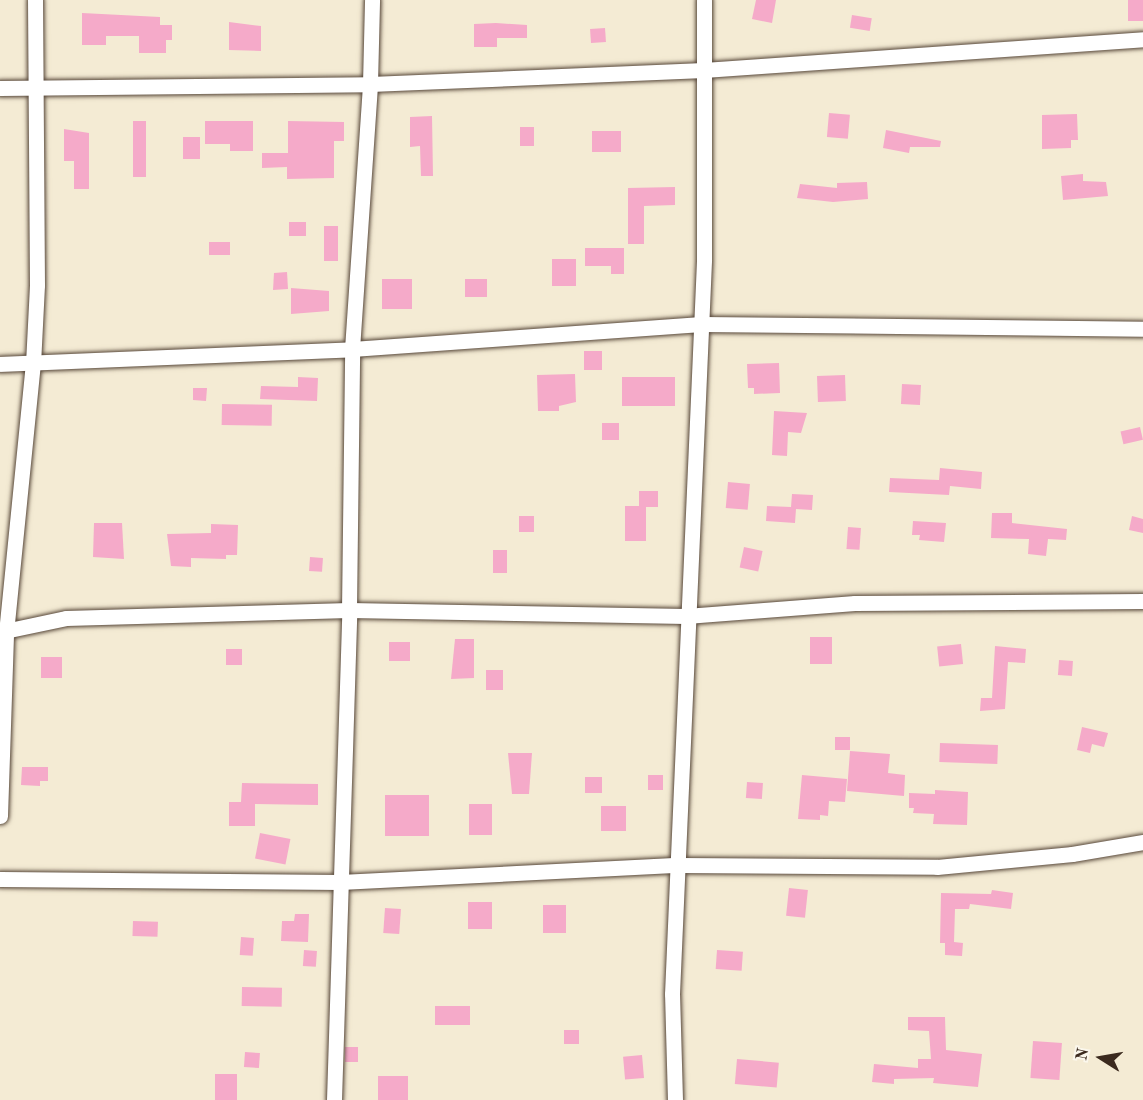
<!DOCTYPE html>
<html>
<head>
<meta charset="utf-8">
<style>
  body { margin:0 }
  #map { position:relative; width:1143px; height:1100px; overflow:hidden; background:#f4ebd4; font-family:"Old Standard TT",serif }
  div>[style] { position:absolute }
  .building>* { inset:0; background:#f5aac9; transform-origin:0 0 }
  .roads { filter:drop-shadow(0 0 2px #574739) drop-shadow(0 0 2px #574739) }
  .street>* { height:15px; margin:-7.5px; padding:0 7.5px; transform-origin:7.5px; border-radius:7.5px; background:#fff }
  span { translate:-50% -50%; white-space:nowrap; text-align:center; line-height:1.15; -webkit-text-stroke:5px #fbf7ec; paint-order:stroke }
  .north { position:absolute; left:1071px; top:1028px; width:60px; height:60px; -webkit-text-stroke:4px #fbf7ec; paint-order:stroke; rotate:281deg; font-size:16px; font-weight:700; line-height:24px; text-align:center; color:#3b2a1e }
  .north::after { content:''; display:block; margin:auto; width:21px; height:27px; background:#3b2a1e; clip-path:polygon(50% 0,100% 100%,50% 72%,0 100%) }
</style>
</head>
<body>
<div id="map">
  <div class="building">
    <i style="clip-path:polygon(756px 0,776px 0,772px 23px,752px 19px)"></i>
    <i style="left:1128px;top:0;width:15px;height:21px"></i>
    <i style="clip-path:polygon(82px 13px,160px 17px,160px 25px,172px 25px,172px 40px,166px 40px,166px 53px,139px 53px,139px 36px,106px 36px,106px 45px,82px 45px)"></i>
    <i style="left:852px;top:15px;width:20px;height:13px;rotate:9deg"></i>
    <i style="clip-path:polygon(229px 22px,261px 26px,261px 51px,229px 50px)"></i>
    <i style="clip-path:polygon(496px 23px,527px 25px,527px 38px,497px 38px,497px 47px,474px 47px,474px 24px)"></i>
    <i style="left:605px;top:28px;width:14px;height:15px;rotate:86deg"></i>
    <i style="left:829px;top:113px;width:21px;height:24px;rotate:5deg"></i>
    <i style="clip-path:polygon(1077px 114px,1078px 140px,1071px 140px,1071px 148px,1042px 149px,1042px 115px)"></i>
    <i style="clip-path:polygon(432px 116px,433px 176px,421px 176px,420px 146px,410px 147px,410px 117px)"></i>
    <i style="left:133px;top:121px;width:13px;height:56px"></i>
    <i style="clip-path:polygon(205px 121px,253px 121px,253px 151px,230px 151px,230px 144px,205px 144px)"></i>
    <i style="clip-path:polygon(288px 121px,344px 122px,344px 141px,334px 141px,334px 178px,287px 179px,287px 167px,262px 168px,262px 153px,288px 153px)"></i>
    <i style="left:534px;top:127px;width:19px;height:14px;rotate:90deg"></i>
    <i style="clip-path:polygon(64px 129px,89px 133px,89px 189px,74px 189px,74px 161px,64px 161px)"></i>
    <i style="clip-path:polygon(886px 130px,941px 141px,940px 147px,910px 147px,909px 153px,883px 148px)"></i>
    <i style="left:592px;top:131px;width:29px;height:21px"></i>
    <i style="left:183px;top:137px;width:17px;height:22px"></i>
    <i style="clip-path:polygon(1083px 174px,1083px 181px,1106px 182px,1108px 196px,1063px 200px,1061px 176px)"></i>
    <i style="clip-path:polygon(867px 182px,868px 199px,833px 202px,797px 198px,800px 184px,837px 188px,837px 183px)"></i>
    <i style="clip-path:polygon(675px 187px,675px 205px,644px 206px,644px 244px,628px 244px,628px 188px)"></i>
    <i style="left:289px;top:222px;width:17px;height:14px"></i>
    <i style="left:324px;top:226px;width:14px;height:35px"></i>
    <i style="left:209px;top:242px;width:21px;height:13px"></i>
    <i style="clip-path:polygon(585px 248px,624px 248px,624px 274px,611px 274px,611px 266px,585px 266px)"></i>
    <i style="left:576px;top:259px;width:27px;height:24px;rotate:90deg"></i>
    <i style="clip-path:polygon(287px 272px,288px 289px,273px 290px,274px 273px)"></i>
    <i style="left:382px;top:279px;width:30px;height:30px"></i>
    <i style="left:465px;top:279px;width:22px;height:18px"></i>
    <i style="clip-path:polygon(291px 288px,329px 291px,329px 311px,291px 314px)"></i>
    <i style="left:602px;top:351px;width:19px;height:18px;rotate:90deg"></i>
    <i style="clip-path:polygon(779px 363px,780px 393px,754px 394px,754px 388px,748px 388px,747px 364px)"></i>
    <i style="clip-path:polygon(575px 374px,576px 402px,559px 406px,559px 411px,538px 411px,537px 375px)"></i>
    <i style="left:845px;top:375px;width:26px;height:28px;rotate:88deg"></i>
    <i style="clip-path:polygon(298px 377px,318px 378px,317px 401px,260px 399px,261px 386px,298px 387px)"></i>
    <i style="left:622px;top:377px;width:53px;height:29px"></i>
    <i style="left:902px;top:384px;width:19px;height:20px;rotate:3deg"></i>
    <i style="clip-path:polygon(193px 388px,207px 388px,206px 401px,193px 400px)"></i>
    <i style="left:222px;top:404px;width:50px;height:21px;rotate:1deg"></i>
    <i style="clip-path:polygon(774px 411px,807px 413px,801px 433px,788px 432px,787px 456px,772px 455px)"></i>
    <i style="left:602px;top:423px;width:17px;height:17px"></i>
    <i style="left:1140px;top:427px;width:13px;height:20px;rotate:77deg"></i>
    <i style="clip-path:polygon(940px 468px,982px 472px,981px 489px,950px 486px,949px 495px,889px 492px,890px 478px,939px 480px)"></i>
    <i style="left:728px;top:482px;width:22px;height:26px;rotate:5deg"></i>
    <i style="clip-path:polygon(639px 491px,658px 491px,658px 507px,646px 507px,646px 541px,625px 541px,625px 506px,639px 506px)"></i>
    <i style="clip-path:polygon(792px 494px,813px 495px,812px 510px,796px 509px,795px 523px,766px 521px,767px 506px,791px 507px)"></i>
    <i style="clip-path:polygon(992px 513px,1012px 513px,1012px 523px,1067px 529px,1066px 540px,1048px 539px,1046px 556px,1028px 554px,1029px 539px,991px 538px)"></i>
    <i style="left:519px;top:516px;width:15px;height:16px"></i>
    <i style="clip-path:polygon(1132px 516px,1143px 519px,1143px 533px,1129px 530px)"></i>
    <i style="clip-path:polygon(913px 521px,946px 523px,944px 542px,919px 540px,920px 535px,912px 535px)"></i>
    <i style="clip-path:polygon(94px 523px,122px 523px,124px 559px,93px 557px)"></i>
    <i style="clip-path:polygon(211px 524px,238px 525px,237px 555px,226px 555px,226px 559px,191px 558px,191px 567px,171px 566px,167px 534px,211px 533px)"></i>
    <i style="left:848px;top:527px;width:13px;height:22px;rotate:4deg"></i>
    <i style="left:744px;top:547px;width:19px;height:21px;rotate:12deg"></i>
    <i style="left:493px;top:550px;width:14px;height:23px"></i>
    <i style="left:310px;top:557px;width:13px;height:14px;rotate:4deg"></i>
    <i style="left:810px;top:637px;width:22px;height:27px"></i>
    <i style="clip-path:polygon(455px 639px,474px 639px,474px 678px,451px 679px)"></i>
    <i style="left:389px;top:642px;width:21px;height:19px"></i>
    <i style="left:961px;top:644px;width:20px;height:24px;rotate:84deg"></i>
    <i style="clip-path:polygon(995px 646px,1026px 649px,1025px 663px,1008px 662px,1005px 709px,980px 711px,981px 698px,992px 698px)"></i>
    <i style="left:226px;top:649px;width:16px;height:16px"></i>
    <i style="left:41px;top:657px;width:21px;height:21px"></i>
    <i style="left:1059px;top:660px;width:14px;height:15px;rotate:4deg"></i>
    <i style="left:486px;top:670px;width:17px;height:20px"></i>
    <i style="clip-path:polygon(1082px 727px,1108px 733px,1104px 747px,1092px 744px,1090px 753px,1077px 750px)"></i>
    <i style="left:835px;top:737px;width:15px;height:13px"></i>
    <i style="left:940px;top:743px;width:58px;height:19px;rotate:2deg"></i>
    <i style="clip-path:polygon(850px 751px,890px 754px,888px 773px,905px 775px,904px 796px,847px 791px)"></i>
    <i style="clip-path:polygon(508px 753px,532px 753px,529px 794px,512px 794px)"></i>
    <i style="clip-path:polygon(22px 767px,48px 767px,48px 781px,40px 781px,40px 786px,21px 785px)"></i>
    <i style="left:648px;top:775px;width:15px;height:15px"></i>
    <i style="clip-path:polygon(802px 775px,847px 779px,845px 802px,829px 801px,828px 816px,820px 815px,820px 820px,798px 819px)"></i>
    <i style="left:585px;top:777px;width:17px;height:16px"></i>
    <i style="left:747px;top:782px;width:16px;height:16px;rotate:4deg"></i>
    <i style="clip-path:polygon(242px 783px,318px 784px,318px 805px,255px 804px,255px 826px,229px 826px,229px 802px,241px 802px)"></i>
    <i style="clip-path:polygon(935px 790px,968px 792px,967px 825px,933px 824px,934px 814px,913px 813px,914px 808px,909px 808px,909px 793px,935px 794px)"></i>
    <i style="left:385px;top:795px;width:44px;height:41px"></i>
    <i style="left:469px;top:804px;width:23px;height:31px"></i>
    <i style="left:601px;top:806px;width:25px;height:25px"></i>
    <i style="left:260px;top:833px;width:31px;height:26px;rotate:11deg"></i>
    <i style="left:789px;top:888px;width:19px;height:28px;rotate:6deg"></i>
    <i style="clip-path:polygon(992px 890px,1013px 893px,1011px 909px,970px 904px,969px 909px,955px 909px,954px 942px,963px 943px,962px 956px,945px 955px,945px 943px,940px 943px,941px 893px,991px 894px)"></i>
    <i style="left:468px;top:902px;width:24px;height:27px"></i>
    <i style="left:543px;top:905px;width:23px;height:28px"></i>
    <i style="left:385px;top:908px;width:16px;height:25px;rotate:4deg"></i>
    <i style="clip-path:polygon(295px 914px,309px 914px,308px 942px,281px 941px,282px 921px,294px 921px)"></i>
    <i style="left:133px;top:921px;width:25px;height:15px;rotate:2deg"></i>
    <i style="left:241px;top:937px;width:13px;height:18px;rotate:4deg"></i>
    <i style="left:304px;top:950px;width:13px;height:16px;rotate:4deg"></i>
    <i style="left:717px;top:950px;width:26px;height:19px;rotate:4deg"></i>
    <i style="left:242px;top:987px;width:40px;height:19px;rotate:1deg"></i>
    <i style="left:435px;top:1006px;width:35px;height:19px"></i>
    <i style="clip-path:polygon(908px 1017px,945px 1017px,946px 1050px,982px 1054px,978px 1087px,933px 1083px,934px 1078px,894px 1079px,894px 1084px,872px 1082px,874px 1064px,918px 1068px,918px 1059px,931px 1059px,929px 1031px,908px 1030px)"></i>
    <i style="left:564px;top:1030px;width:15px;height:14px"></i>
    <i style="left:1033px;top:1041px;width:29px;height:37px;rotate:4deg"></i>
    <i style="left:345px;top:1047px;width:13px;height:15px"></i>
    <i style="left:245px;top:1052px;width:15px;height:15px;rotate:4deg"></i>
    <i style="left:642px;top:1055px;width:23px;height:19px;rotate:85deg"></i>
    <i style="left:737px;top:1059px;width:42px;height:25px;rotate:5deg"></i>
    <i style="left:215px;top:1074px;width:22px;height:26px"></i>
    <i style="left:378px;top:1076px;width:30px;height:24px"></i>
  </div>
  <div class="roads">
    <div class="street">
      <i style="left:0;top:88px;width:370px;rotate:-0.6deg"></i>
      <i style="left:370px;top:84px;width:334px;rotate:-2.4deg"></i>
      <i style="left:704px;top:70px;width:440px;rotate:-4deg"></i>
      <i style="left:0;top:364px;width:352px;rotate:-2.4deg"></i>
      <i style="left:352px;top:349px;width:350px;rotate:-4.1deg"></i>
      <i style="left:701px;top:324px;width:442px;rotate:0.6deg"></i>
      <i style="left:0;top:632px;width:67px;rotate:-12deg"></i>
      <i style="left:66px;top:618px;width:283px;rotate:-1.6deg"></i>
      <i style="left:349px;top:610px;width:337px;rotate:1deg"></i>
      <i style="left:686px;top:616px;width:169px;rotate:-4.4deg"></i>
      <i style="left:855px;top:603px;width:288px;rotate:-0.4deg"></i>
      <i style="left:0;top:816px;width:183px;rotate:-88.1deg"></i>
      <i style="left:6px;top:633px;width:270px;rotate:-84.3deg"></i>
      <i style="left:33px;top:364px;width:79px;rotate:-87.1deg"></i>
      <i style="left:37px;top:285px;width:285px;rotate:-90.4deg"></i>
      <i style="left:0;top:879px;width:340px;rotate:0.5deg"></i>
      <i style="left:340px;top:882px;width:339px;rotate:-2.9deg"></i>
      <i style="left:679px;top:865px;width:258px;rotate:0.4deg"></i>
      <i style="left:937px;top:867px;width:136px;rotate:-5.5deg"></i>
      <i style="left:1072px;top:854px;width:72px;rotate:-9.6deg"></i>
      <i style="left:334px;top:1100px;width:490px;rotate:-88.2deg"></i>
      <i style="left:349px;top:610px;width:261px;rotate:-89.3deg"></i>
      <i style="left:352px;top:349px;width:266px;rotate:-86.1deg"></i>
      <i style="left:370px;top:84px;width:84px;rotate:-88.6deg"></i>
      <i style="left:675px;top:1100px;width:106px;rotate:-91.6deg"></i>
      <i style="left:672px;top:994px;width:735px;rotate:-87.5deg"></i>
      <i style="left:704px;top:260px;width:260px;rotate:-90deg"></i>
    </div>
  </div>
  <div class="north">N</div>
</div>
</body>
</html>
